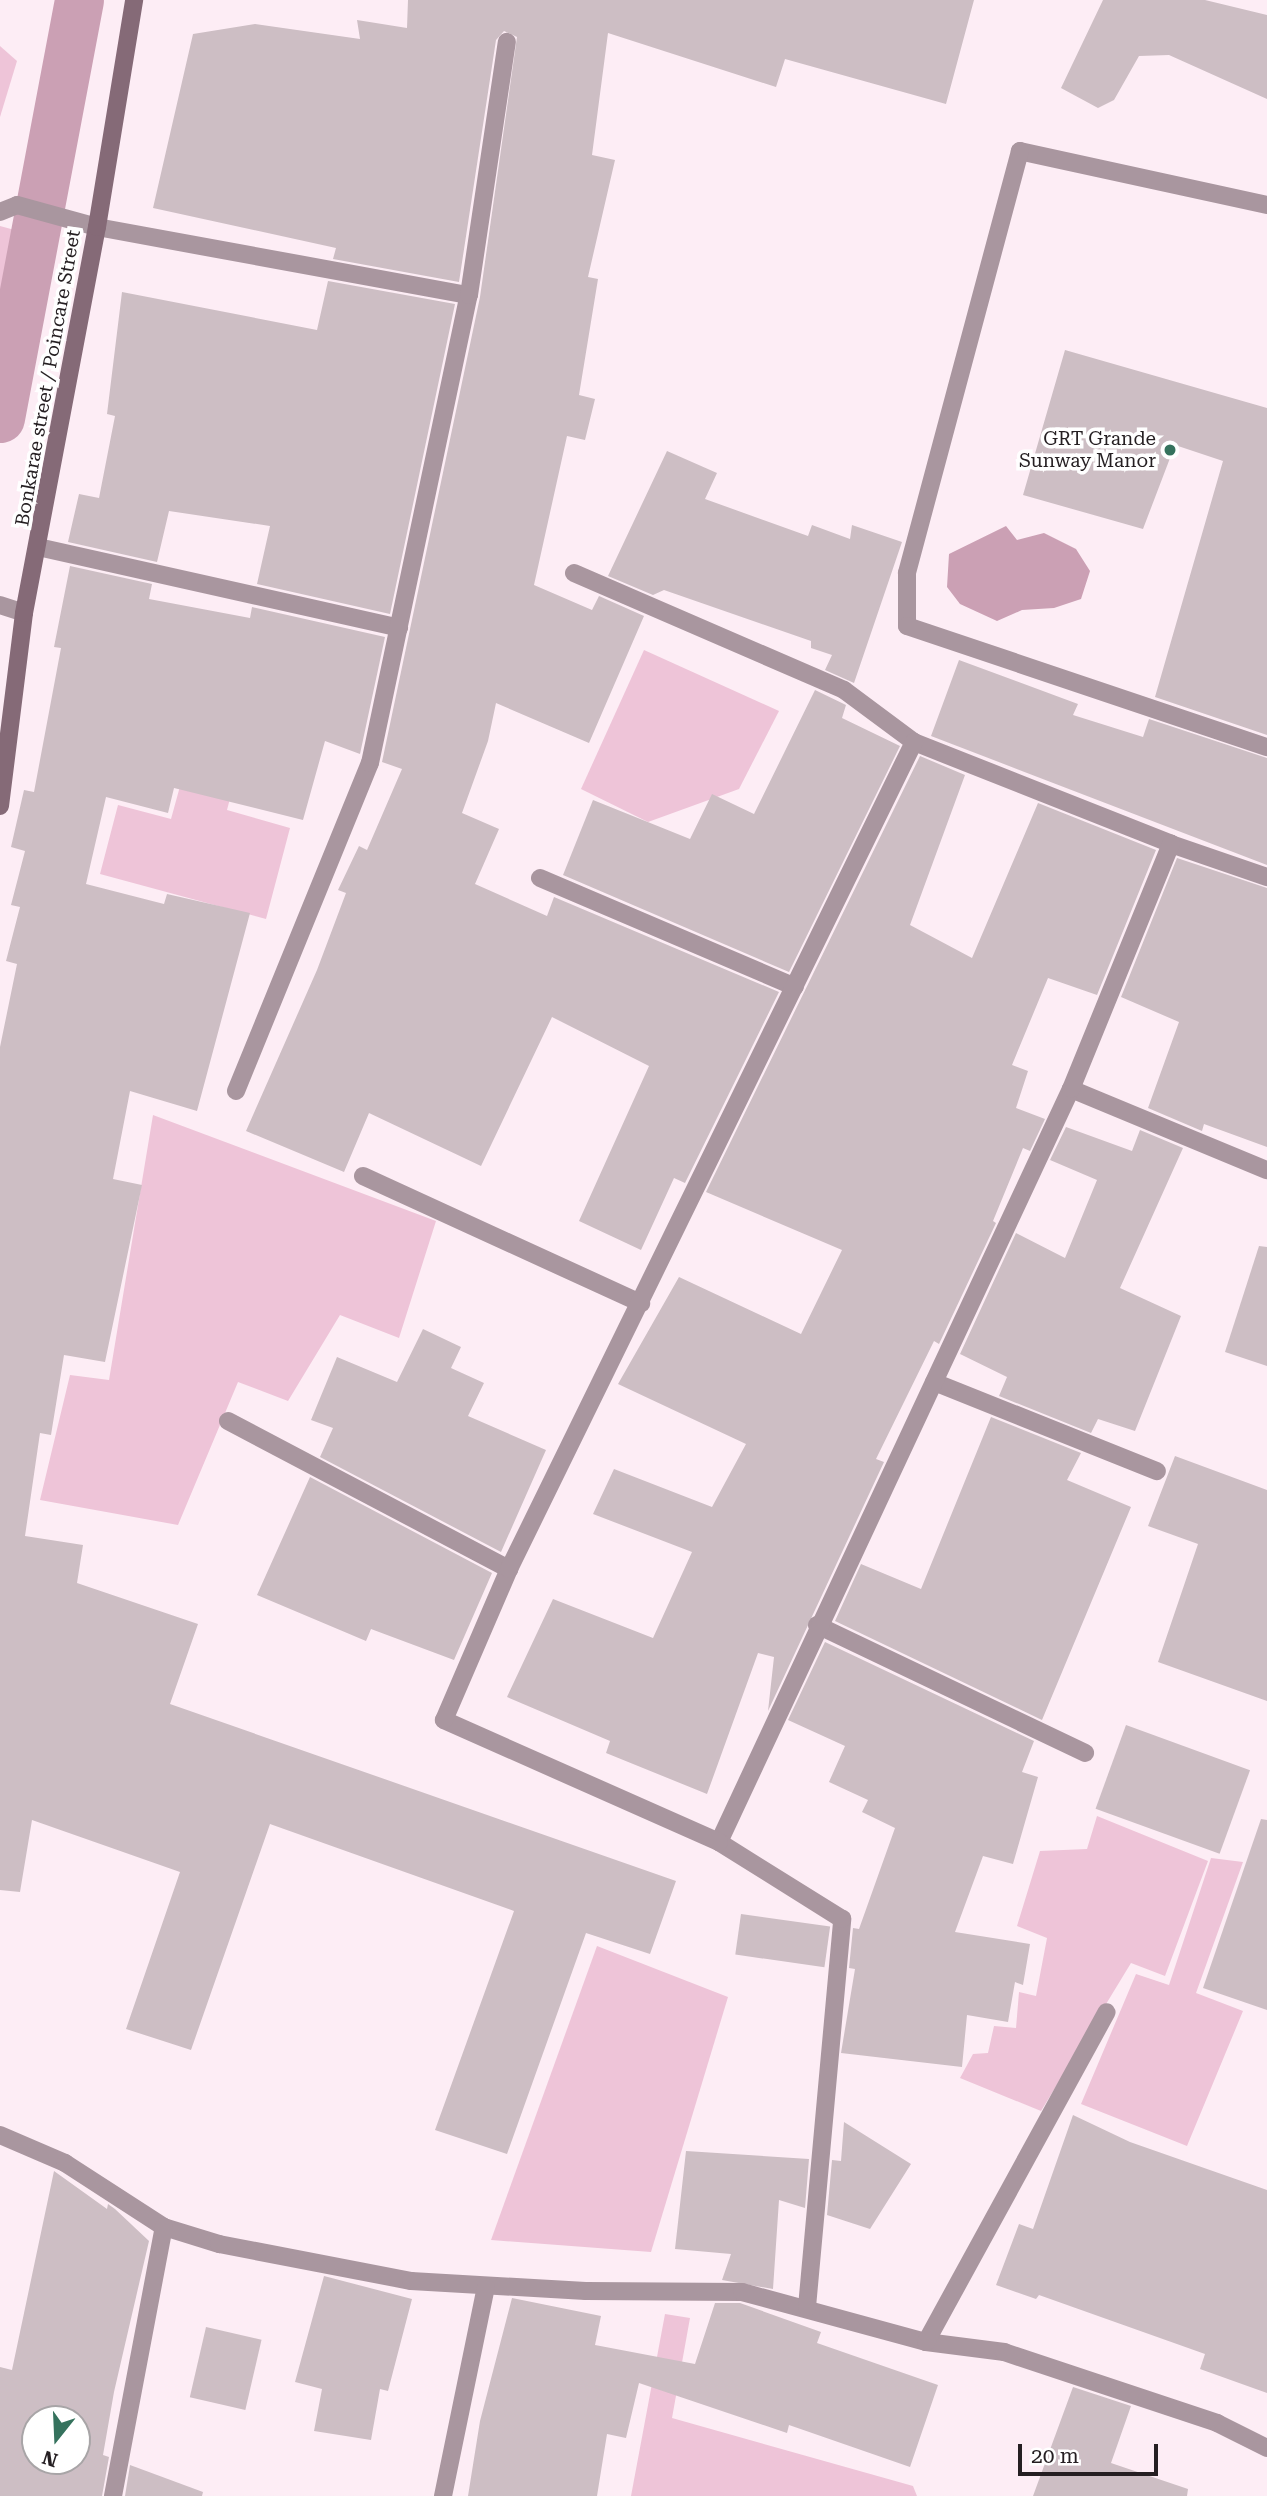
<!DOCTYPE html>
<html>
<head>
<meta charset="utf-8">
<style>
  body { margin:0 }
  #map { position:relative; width:1267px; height:2496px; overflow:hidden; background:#fdedf5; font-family:"Roboto Serif",serif }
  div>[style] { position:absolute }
  .green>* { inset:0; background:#eec4d8 }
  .water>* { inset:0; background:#cba0b4 }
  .canal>* { height:49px; margin:-24.5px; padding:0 24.5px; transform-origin:24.5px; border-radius:24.5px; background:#cba0b4 }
  .building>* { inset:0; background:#cdbec4; transform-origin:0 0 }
  .lane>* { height:18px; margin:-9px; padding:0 9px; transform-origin:9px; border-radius:9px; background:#a9969f }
  .street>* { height:18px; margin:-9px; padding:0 9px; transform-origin:9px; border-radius:9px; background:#a9969f }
  .secondary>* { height:18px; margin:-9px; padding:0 9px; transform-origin:9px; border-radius:9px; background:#856a77 }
  .dots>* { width:19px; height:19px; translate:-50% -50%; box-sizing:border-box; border:4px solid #fff; border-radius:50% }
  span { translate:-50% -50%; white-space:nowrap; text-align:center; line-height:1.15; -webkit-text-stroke:7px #fff; paint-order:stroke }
  .street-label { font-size:19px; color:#251f22 }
  .poi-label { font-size:19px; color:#251f22 }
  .right { translate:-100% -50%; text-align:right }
  .north { position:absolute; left:21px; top:2405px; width:70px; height:70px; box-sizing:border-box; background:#fff; border:2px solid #a8a5a7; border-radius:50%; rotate:198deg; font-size:19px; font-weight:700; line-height:28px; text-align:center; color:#251f22 }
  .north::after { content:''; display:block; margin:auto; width:24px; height:32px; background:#35725d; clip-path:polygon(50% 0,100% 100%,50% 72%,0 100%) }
  .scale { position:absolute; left:1018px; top:2444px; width:140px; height:32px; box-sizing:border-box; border:4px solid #251f22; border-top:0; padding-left:9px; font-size:21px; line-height:24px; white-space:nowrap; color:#251f22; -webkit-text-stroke:5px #fff; paint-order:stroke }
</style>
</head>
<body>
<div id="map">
  <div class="green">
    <i style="clip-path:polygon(0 46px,17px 61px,0 117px)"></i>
    <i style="clip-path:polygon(0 226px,22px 232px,0 352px)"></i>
    <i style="clip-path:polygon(644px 650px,779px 711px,739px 789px,648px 822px,581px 789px)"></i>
    <i style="clip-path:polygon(193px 739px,242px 753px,227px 810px,290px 828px,266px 919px,100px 874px,118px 805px,171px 819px)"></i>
    <i style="clip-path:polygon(153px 1115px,436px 1221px,399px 1338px,340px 1315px,288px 1401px,238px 1382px,178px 1525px,40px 1500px,70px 1375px,109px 1380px)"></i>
    <i style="clip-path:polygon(1097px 1816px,1208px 1861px,1165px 1976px,1131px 1963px,1041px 2111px,960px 2078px,973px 2054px,988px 2053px,994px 2026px,1016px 2028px,1019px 1992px,1036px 1996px,1047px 1938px,1017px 1926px,1040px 1851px,1087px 1849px)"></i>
    <i style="clip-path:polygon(1211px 1858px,1243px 1862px,1196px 1993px,1243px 2011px,1187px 2146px,1081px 2104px,1136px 1974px,1169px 1985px)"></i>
    <i style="clip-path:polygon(597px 1946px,728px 1997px,651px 2252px,491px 2240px)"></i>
    <i style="clip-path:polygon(665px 2314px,690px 2318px,672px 2418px,913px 2486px,917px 2496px,631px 2496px)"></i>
  </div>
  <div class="water">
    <i style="clip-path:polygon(1006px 526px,1017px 540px,1044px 533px,1076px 549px,1090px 571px,1081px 599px,1054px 608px,1022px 610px,997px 621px,960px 604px,947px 587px,949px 554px)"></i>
  </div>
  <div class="canal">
    <i style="left:0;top:418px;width:425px;rotate:-79.3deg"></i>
  </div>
  <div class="building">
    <i style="clip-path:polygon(408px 0,974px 0,946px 104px,785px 59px,776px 87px,608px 33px,592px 155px,615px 160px,588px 277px,598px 279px,579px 395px,595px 399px,585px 440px,567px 436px,534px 585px,592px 610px,599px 596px,644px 616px,589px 743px,496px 703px,488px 741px,462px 813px,499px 829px,475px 884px,547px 916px,554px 897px,779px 992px,685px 1183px,674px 1178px,641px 1250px,579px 1221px,649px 1066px,552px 1017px,481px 1166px,369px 1113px,344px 1172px,246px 1131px,317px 970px,346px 893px,338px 890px,359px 846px,367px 850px,402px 769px,382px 762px,480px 297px,517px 37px,504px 31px,496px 40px,459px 282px,333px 259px,336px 248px,153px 208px,193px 34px,255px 24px,360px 39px,357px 20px,407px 28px)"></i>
    <i style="clip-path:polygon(1103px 0,1205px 0,1267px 15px,1267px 99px,1169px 55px,1139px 56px,1114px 100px,1098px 108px,1061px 88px)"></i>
    <i style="clip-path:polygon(328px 281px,455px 304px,390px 614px,257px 584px,270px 526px,169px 511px,157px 562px,68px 542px,79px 494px,99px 498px,115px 416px,107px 414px,122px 292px,317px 330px)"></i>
    <i style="clip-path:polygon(1065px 350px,1267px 408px,1267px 735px,1155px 697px,1223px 461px,1175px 445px,1143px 529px,1023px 495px)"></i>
    <i style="clip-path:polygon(667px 451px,717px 473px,705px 499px,808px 536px,812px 525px,850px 539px,852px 525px,902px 542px,854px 683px,825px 670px,832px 655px,811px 648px,811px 641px,664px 590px,653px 595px,608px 576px)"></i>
    <i style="clip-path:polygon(70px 566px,152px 584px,149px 599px,250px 618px,252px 607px,385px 637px,360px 754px,325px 741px,303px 820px,174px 788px,168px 813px,106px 797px,86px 884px,164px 904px,167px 894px,250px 913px,197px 1111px,130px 1091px,113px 1179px,142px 1185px,105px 1362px,64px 1355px,51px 1435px,40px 1433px,25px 1536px,83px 1545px,77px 1583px,198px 1624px,170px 1704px,676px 1881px,650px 1954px,586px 1933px,507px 2154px,435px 2130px,514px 1911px,270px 1824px,191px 2050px,126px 2029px,180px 1872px,32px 1820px,20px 1892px,0 1890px,0 1047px,17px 964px,6px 961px,20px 907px,11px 905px,25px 851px,11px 847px,24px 790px,34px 792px,61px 648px,54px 647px)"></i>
    <i style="clip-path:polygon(959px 660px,1078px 704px,1073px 715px,1143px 737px,1149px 719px,1267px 758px,1267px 865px,931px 736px)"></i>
    <i style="clip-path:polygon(815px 690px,846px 705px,842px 718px,900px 746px,789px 972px,563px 875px,593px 800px,690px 839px,712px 794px,754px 814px)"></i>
    <i style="clip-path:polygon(920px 756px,965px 775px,910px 925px,972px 958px,1038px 803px,1156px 850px,1097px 995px,1048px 978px,1012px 1065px,1028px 1071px,1016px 1108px,1045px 1119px,1030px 1151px,1023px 1148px,993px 1221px,996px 1223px,939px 1344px,934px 1341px,876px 1459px,884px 1462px,768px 1711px,774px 1657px,758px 1653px,707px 1794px,606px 1753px,610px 1741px,507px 1697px,553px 1599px,653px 1638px,692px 1552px,593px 1514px,614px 1469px,712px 1507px,746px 1444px,618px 1384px,679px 1277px,801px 1334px,842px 1250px,706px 1192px)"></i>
    <i style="clip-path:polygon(1177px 858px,1267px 888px,1267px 1147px,1204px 1124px,1202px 1131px,1148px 1108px,1179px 1022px,1121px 997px)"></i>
    <i style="clip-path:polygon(1066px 1127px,1132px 1151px,1140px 1130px,1183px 1148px,1120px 1288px,1181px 1316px,1135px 1431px,1098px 1419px,1091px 1433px,999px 1396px,1007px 1377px,960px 1354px,1016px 1233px,1065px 1258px,1097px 1180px,1050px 1160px)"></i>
    <i style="clip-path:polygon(1259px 1246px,1267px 1247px,1267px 1366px,1225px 1352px)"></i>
    <i style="clip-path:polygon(423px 1329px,461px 1347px,451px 1368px,484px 1383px,468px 1416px,546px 1450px,501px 1552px,320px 1457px,333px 1428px,311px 1420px,337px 1357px,397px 1382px)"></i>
    <i style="clip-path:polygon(991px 1417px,1081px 1453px,1067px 1480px,1131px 1507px,1042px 1720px,835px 1621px,861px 1564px,921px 1589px)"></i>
    <i style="clip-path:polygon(1175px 1456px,1267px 1490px,1267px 1701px,1158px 1662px,1198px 1544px,1148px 1526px)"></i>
    <i style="clip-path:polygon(310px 1477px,492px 1573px,454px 1660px,371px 1629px,366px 1641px,257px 1595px)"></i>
    <i style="clip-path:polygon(825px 1642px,1034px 1741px,1022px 1772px,1038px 1777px,1013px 1864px,983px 1856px,955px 1932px,1030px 1944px,1023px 1985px,1015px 1982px,1008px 2022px,967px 2015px,962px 2067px,841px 2053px,855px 1969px,849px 1968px,853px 1928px,859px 1929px,895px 1828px,862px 1812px,868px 1800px,829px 1782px,845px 1746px,788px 1720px)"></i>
    <i style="left:1126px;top:1725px;width:132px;height:89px;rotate:20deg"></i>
    <i style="clip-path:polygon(1261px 1819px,1267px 1820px,1267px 2010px,1203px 1988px)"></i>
    <i style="left:741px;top:1914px;width:90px;height:41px;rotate:8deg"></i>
    <i style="clip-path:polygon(1073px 2115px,1130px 2142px,1267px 2190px,1267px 2393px,1200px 2369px,1205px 2354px,1039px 2295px,1036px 2299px,996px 2285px,1019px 2224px,1033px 2229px)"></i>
    <i style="clip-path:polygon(844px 2122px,911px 2164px,870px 2229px,827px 2215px,832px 2160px,841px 2161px)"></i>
    <i style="clip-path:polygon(686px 2151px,809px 2159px,805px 2208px,779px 2200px,773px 2289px,722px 2280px,731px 2254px,675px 2249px)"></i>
    <i style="clip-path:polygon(evenodd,54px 2171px,107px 2209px,108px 2204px,115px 2209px,149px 2241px,114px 2392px,103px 2455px,109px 2457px,102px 2496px,0 2496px,0 2367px,12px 2370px,54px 2171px,35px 2419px,77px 2419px,77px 2461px,35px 2461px,35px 2419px)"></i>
    <i style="clip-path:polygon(324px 2276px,412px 2299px,388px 2391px,380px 2389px,371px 2440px,314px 2431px,322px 2389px,295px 2382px)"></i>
    <i style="clip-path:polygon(512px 2298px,601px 2316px,595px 2345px,695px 2364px,715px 2303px,740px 2303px,821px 2332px,817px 2343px,938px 2385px,910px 2467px,789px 2425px,787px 2433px,639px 2383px,626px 2438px,607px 2434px,597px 2496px,468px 2496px,480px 2421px)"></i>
    <i style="left:206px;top:2327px;width:57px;height:72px;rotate:13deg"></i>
    <i style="clip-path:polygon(1073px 2387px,1131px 2406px,1111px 2463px,1188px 2489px,1187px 2496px,1033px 2496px)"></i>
    <i style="clip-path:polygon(130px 2465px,203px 2492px,202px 2496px,125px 2496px)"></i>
  </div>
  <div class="lane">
    <i style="left:1267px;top:205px;width:253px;rotate:-167.7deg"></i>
    <i style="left:1020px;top:151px;width:437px;rotate:105deg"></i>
    <i style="left:907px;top:573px;width:53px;rotate:90deg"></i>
    <i style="left:907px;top:626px;width:380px;rotate:18.6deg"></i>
    <i style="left:0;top:212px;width:18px;rotate:-22deg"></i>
    <i style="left:17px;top:205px;width:83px;rotate:15.4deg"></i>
    <i style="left:0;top:605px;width:25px;rotate:18deg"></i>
  </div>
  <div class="street">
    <i style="left:97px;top:227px;width:378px;rotate:10.4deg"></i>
    <i style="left:38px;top:547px;width:370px;rotate:12.6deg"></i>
    <i style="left:574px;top:573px;width:294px;rotate:23.4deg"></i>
    <i style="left:844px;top:690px;width:87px;rotate:36.6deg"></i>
    <i style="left:914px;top:742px;width:277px;rotate:21.6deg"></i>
    <i style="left:1171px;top:844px;width:102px;rotate:19deg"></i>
    <i style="left:540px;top:878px;width:277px;rotate:23.1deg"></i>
    <i style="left:1071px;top:1089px;width:212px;rotate:22.5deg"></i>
    <i style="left:236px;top:1091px;width:354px;rotate:-67.8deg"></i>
    <i style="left:370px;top:763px;width:478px;rotate:-78.1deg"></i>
    <i style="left:469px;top:295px;width:256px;rotate:-81.5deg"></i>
    <i style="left:363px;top:1176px;width:306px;rotate:24.6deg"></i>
    <i style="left:934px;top:1382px;width:240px;rotate:21.8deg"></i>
    <i style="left:228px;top:1421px;width:318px;rotate:27.8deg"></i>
    <i style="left:817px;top:1625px;width:297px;rotate:25.5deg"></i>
    <i style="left:719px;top:1842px;width:831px;rotate:-64.95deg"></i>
    <i style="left:1071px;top:1089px;width:265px;rotate:-67.8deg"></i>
    <i style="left:0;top:2135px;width:71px;rotate:23.3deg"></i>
    <i style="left:65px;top:2163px;width:118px;rotate:32.9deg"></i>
    <i style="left:164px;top:2227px;width:58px;rotate:17.2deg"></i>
    <i style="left:219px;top:2244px;width:196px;rotate:10.9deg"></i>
    <i style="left:411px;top:2281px;width:175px;rotate:3.3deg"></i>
    <i style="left:586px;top:2291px;width:156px;rotate:0.4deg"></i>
    <i style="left:742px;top:2292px;width:191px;rotate:15.2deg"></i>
    <i style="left:926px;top:2342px;width:79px;rotate:7.3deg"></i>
    <i style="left:1004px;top:2352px;width:225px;rotate:18.4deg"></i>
    <i style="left:1217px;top:2423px;width:56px;rotate:26.6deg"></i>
    <i style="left:807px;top:2307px;width:390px;rotate:-84.8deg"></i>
    <i style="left:842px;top:1919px;width:145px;rotate:-148deg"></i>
    <i style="left:719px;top:1842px;width:301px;rotate:-156.1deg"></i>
    <i style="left:444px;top:1720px;width:164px;rotate:-66.7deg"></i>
    <i style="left:509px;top:1569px;width:921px;rotate:-63.91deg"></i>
    <i style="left:926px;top:2342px;width:376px;rotate:-61.3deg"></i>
    <i style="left:113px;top:2496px;width:274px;rotate:-79.3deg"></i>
    <i style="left:443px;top:2496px;width:213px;rotate:-78.4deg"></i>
  </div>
  <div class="secondary">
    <i style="left:0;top:806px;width:194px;rotate:-82.9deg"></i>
    <i style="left:24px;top:613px;width:393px;rotate:-79.3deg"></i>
    <i style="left:97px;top:227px;width:230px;rotate:-80.7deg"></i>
  </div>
  <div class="dots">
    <i style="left:1170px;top:450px;background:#35725d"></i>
  </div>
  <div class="street-label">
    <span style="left:48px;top:378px;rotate:-80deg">Bonkarae street / Poincare Street</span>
  </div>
  <div class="poi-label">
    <span class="right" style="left:1156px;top:450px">GRT Grande<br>Sunway Manor</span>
  </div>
  <div class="north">N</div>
  <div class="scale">20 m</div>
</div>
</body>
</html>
